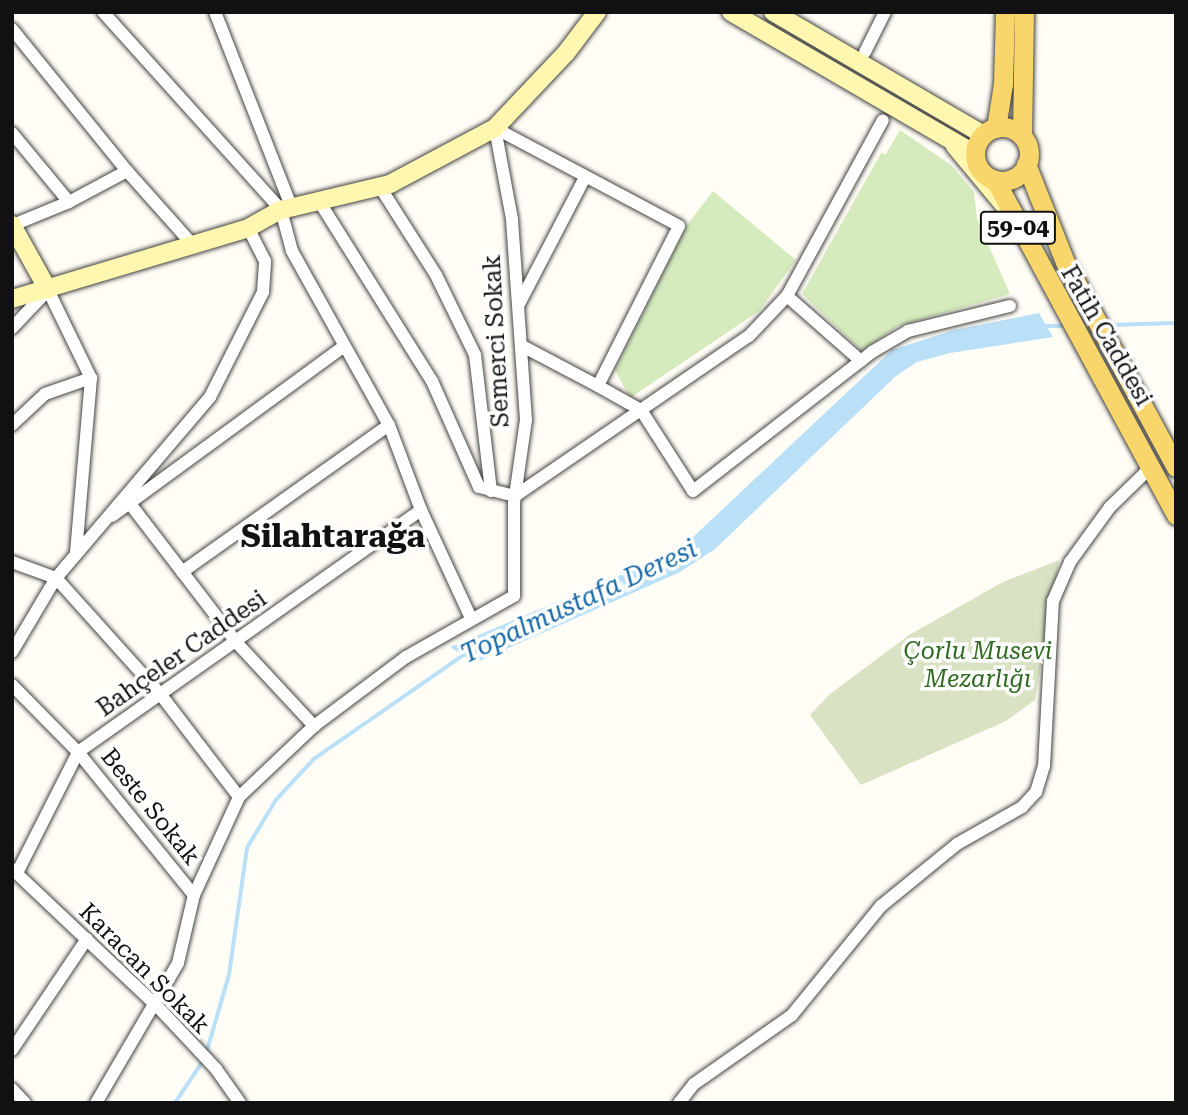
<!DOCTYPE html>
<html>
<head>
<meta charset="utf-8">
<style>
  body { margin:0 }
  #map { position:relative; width:1188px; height:1115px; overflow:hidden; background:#fffdf5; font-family:"Roboto Serif",serif }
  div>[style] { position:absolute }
  .green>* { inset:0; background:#d5ebbd }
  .cemetery>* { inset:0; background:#d9e3c4 }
  .water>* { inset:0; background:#b9e0f7 }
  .stream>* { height:3.5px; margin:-1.75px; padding:0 1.75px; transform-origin:1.75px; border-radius:1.75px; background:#b9e0f7 }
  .roads { filter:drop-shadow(0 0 2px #444) drop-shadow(0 0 2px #444) }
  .street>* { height:12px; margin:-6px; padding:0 6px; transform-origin:6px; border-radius:6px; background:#fff }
  .secondary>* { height:18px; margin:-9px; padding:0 9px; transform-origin:9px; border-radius:9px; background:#fff6b0 }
  .primary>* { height:19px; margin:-9.5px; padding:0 9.5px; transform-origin:9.5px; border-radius:9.5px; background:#f9d66b }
  .primary>.ring { margin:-9.5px; padding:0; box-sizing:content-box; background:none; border:19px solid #f9d66b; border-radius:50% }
  span { translate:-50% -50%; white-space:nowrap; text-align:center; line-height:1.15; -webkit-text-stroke:7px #fff; paint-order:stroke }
  .shield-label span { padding:2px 5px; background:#fff; border:2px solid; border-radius:5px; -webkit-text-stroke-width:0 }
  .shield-label { font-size:23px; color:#111; font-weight:700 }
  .street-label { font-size:24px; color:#111 }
  .park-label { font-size:24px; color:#2f6b1f; font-style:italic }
  .water-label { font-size:26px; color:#1768a6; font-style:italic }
  .district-label { font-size:32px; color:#111; font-weight:700 }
  .frame { position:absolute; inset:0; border:14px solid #111; pointer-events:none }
</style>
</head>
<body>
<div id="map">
  <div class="green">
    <i style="clip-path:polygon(900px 130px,951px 165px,974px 192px,977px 219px,1010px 294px,898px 326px,862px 351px,802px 294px,881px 153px,886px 154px)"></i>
    <i style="clip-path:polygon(713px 191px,796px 260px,759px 311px,630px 398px,615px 370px,687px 225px)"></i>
  </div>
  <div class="cemetery">
    <i style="clip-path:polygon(1059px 560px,1035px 700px,1006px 721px,861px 785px,810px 715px,830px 694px,909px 635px,1003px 582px)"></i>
  </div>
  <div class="water">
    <i style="clip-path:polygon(1039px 313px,1053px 337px,950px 353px,917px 362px,896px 376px,715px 549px,680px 572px,475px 663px,450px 647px,656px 560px,692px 538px,892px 350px,954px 330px)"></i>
  </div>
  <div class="stream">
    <i style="left:1109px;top:325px;width:67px;rotate:-1.7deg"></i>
    <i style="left:1042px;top:326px;width:24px"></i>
    <i style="left:206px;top:1054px;width:82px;rotate:-73.8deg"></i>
    <i style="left:229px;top:975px;width:128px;rotate:-81.9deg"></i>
    <i style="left:247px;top:848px;width:56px;rotate:-58.9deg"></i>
    <i style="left:276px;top:800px;width:56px;rotate:-47.2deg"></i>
    <i style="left:314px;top:759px;width:184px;rotate:-34.8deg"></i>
    <i style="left:175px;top:1103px;width:50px;rotate:-56.3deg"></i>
  </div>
  <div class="roads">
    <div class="street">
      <i style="left:103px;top:12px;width:266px;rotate:48deg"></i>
      <i style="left:281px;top:210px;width:42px;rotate:75deg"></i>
      <i style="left:292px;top:251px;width:199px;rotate:60.9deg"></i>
      <i style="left:389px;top:425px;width:91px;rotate:69.4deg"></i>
      <i style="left:421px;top:510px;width:119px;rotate:65.2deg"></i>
      <i style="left:215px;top:12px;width:211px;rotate:68.6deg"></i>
      <i style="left:12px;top:29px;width:183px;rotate:51deg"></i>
      <i style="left:127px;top:171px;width:99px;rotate:48.3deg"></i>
      <i style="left:865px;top:52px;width:45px;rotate:-63.4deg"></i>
      <i style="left:495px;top:128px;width:208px;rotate:28deg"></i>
      <i style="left:679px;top:226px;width:179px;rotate:116.9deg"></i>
      <i style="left:598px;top:386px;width:86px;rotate:-152.2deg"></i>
      <i style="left:12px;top:133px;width:89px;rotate:50.4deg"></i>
      <i style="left:380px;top:187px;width:104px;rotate:57.5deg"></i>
      <i style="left:436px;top:275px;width:89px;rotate:64deg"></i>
      <i style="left:475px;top:355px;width:137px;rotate:83.3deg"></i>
      <i style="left:319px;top:201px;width:213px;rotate:57.9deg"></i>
      <i style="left:432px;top:381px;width:116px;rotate:66.1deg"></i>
      <i style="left:479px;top:487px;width:37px;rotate:14deg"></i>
      <i style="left:515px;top:496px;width:283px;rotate:-34.4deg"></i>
      <i style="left:749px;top:336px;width:55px;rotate:-46.5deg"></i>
      <i style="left:787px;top:296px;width:200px;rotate:-61.4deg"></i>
      <i style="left:13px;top:225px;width:61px;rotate:-22.3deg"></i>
      <i style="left:69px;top:202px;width:66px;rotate:-28.1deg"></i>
      <i style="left:787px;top:296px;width:98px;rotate:41.3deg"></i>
      <i style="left:519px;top:304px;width:143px;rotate:-62.5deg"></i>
      <i style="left:12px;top:328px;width:52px;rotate:-46.5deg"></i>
      <i style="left:48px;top:290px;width:98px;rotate:64deg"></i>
      <i style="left:91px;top:378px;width:177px;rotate:94.9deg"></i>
      <i style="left:598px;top:386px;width:49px;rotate:29.2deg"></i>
      <i style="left:641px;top:410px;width:96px;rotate:57.3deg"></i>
      <i style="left:693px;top:491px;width:227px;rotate:-37.8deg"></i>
      <i style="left:872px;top:352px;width:42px;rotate:-30.3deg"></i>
      <i style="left:908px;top:331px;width:105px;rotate:-13.8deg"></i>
      <i style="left:12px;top:425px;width:45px;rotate:-43.2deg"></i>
      <i style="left:45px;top:394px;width:49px;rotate:-19.2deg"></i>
      <i style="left:131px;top:505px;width:173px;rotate:52.5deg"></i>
      <i style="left:236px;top:642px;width:115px;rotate:47.1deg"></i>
      <i style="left:112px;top:516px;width:286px;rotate:-36.2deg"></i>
      <i style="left:12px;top:562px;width:47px;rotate:20deg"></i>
      <i style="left:56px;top:578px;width:157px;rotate:48.1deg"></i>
      <i style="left:161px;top:695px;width:128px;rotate:52.6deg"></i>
      <i style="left:182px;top:572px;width:254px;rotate:-35.4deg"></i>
      <i style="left:12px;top:652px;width:86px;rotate:-59.3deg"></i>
      <i style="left:56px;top:578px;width:238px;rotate:-49.6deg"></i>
      <i style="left:210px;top:397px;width:118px;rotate:-63.2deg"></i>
      <i style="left:263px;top:292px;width:31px;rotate:-86deg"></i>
      <i style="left:265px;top:261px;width:37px;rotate:-117deg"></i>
      <i style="left:12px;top:685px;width:94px;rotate:45.4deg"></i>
      <i style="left:78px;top:752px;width:184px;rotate:51deg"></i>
      <i style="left:12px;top:869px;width:198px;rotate:43.4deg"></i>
      <i style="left:156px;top:1005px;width:88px;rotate:46.8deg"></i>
      <i style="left:216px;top:1069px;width:42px;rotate:54.8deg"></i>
      <i style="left:17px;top:873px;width:136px;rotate:-63.2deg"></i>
      <i style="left:78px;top:752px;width:420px;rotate:-35.2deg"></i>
      <i style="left:12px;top:1050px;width:134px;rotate:-56deg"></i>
      <i style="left:12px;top:1089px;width:19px;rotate:47deg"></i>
      <i style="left:96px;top:1103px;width:162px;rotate:-59.6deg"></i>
      <i style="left:178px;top:963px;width:70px;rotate:-76.8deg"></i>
      <i style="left:194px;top:895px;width:108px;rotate:-65.3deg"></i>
      <i style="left:239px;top:797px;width:103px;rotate:-43.4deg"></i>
      <i style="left:314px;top:726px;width:115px;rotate:-36.9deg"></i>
      <i style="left:406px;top:657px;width:124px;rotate:-29.5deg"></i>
      <i style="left:514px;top:596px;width:93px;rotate:-90deg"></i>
      <i style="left:514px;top:503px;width:84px;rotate:-81.8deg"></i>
      <i style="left:526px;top:420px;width:201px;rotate:-94deg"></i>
      <i style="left:512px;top:219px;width:93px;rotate:-100.6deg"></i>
      <i style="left:679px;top:1103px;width:24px;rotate:-52deg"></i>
      <i style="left:694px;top:1084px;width:120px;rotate:-35.1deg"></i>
      <i style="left:792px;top:1015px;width:141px;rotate:-50.8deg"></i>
      <i style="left:881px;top:906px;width:98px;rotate:-39.2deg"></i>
      <i style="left:957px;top:844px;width:75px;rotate:-29.6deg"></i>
      <i style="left:1022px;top:807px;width:21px;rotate:-47deg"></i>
      <i style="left:1036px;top:792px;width:27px;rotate:-73deg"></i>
      <i style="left:1044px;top:766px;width:165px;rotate:-86.9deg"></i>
      <i style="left:1053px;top:601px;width:43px;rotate:-66.4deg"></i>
      <i style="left:1070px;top:562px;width:68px;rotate:-54deg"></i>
      <i style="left:1110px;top:507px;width:57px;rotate:-44.3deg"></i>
    </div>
    <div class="secondary">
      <i style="left:731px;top:12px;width:282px;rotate:30.2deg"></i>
      <i style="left:773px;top:12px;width:242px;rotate:30.3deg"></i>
      <i style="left:955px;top:146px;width:77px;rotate:50.3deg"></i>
      <i style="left:12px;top:225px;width:74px;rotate:61deg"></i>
      <i style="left:12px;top:299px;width:246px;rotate:-16.7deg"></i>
      <i style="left:248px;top:228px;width:38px;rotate:-29deg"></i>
      <i style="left:281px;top:210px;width:112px;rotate:-13.4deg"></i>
      <i style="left:390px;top:184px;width:119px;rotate:-28.1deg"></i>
      <i style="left:495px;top:128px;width:103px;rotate:-46.6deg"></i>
      <i style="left:566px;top:53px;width:51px;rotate:-52.9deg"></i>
    </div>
    <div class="primary">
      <i class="ring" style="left:975px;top:127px;width:35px;height:35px"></i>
      <i style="left:996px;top:128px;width:45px;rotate:-81deg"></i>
      <i style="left:1003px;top:84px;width:72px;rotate:-88.4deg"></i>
      <i style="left:1022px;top:136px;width:124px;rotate:-89.1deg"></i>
      <i style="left:1026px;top:164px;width:105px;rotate:68.3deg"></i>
      <i style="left:1065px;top:262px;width:233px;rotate:61.6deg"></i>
      <i style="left:995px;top:180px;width:381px;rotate:61.6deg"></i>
    </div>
  </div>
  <div class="shield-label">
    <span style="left:1018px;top:228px">59-04</span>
  </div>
  <div class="street-label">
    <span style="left:1106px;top:336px;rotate:60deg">Fatih Caddesi</span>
    <span style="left:497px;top:341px;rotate:-93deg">Semerci Sokak</span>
    <span style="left:182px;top:654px;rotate:-35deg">Bahçeler Caddesi</span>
    <span style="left:150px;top:807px;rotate:51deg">Beste Sokak</span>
    <span style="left:144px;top:969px;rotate:45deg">Karacan Sokak</span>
  </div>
  <div class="park-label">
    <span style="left:978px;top:666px">Çorlu Musevi<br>Mezarlığı</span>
  </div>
  <div class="water-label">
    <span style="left:579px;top:602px;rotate:-25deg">Topalmustafa Deresi</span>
  </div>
  <div class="district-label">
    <span style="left:333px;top:536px">Silahtarağa</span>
  </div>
  <div class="frame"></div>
</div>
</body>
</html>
